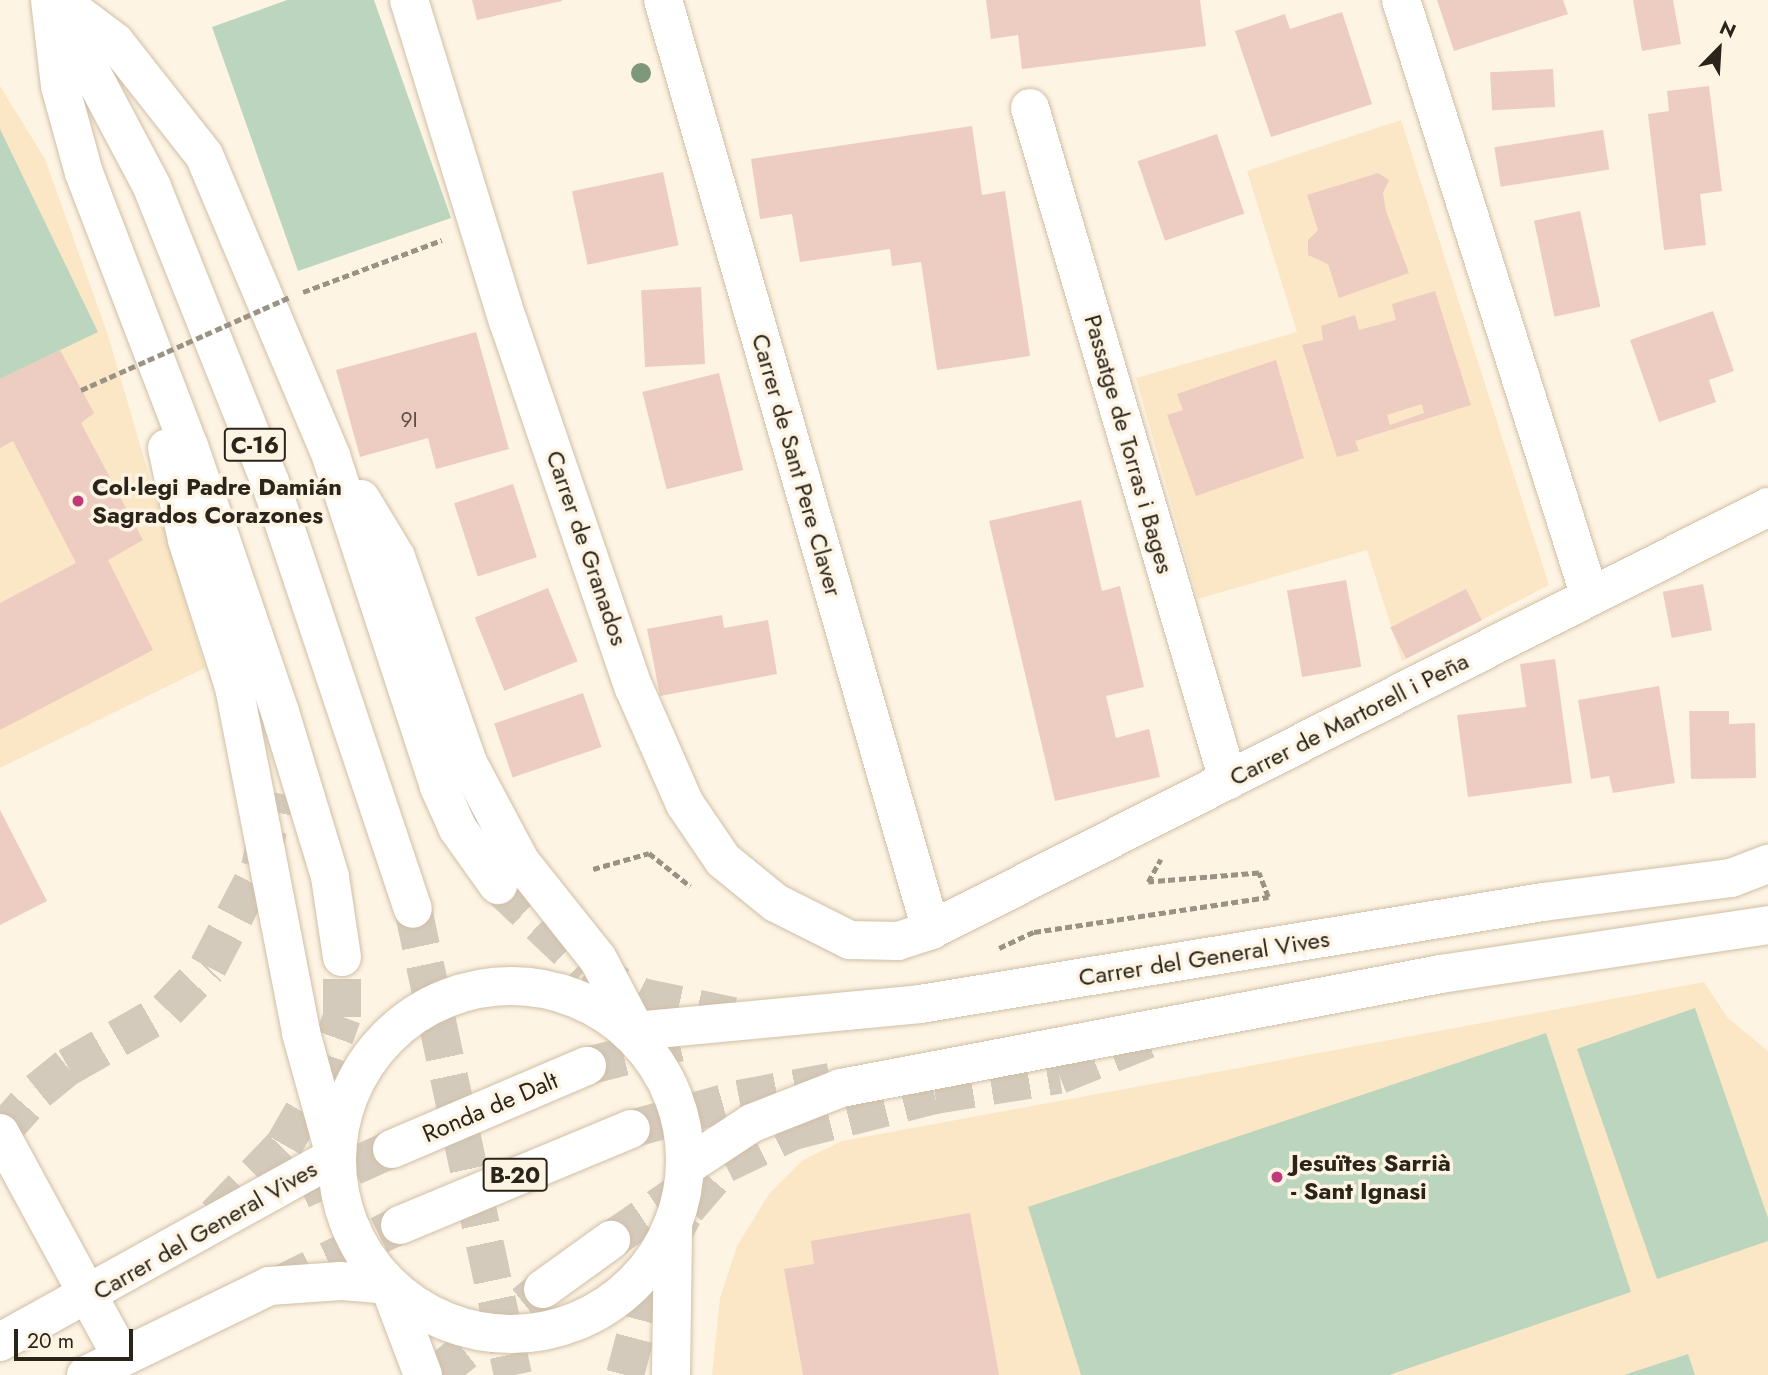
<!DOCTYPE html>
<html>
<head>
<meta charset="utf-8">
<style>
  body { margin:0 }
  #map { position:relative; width:1768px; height:1375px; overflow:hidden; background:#fef4e4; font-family:Jost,sans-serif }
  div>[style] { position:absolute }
  .built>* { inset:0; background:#fbe7c5 }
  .green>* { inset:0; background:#bcd5be }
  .building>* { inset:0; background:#edccc1; transform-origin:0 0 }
  .highway-tunnel>* { height:38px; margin-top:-19px; transform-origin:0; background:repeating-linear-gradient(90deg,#d4cabc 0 38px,transparent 0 57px) }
  .path>* { height:4.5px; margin-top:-2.25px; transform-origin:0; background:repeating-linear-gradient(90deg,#9a9284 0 7px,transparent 0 10.5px) }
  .roads { filter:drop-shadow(0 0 2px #cfbfa5) drop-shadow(0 0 2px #cfbfa5) }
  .street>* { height:38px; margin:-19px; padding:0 19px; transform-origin:19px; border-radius:19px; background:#fff }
  .secondary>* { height:38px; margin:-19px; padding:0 19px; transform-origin:19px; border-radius:19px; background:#fff }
  .secondary>.ring { margin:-19px; padding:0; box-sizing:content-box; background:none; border:38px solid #fff; border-radius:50% }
  .highway>* { height:38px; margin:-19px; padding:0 19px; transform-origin:19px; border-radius:19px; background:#fff }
  .path-bridge>* { height:4.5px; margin-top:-2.25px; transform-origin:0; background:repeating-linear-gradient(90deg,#9a9284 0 7px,transparent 0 10.5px) }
  .trees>* { width:20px; height:20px; margin:-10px; border-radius:50%; background:#7e997a }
  .dots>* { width:19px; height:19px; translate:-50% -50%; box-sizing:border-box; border:4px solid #fef4e4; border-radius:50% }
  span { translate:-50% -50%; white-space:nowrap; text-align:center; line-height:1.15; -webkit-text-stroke:7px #fef4e4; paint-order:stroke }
  .number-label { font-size:21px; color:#5b4e44 }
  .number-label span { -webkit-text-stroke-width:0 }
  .shield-label span { padding:2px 5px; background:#fef4e4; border:2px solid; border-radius:5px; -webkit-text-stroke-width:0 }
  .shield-label { font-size:23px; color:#2a241a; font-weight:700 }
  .street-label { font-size:24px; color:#2a241a }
  .poi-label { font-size:24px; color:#2a241a; font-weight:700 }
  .left { translate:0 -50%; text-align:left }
  .north { position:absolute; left:1684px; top:14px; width:70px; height:70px; -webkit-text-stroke:5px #fef4e4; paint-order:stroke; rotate:24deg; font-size:19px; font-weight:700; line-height:28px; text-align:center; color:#2a241a }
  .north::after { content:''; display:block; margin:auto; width:24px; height:32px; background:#2a241a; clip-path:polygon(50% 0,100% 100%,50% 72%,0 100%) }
  .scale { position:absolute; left:14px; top:1329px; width:119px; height:32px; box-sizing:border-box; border:4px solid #2a241a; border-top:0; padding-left:9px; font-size:21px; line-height:24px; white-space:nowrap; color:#2a241a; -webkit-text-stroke:5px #fef4e4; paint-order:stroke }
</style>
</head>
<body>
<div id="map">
  <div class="built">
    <i style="clip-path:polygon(0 86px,45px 159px,108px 335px,205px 668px,0 768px)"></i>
    <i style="clip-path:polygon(1401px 120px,1549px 585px,1402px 661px,1367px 550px,1198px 599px,1136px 378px,1297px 332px,1247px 171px)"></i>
    <i style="clip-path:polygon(1704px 982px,1727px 1017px,1768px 1051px,1768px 1375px,712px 1375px,720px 1298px,737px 1246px,769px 1194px,803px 1160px,842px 1141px)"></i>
  </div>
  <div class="green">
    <i style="clip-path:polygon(287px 0,374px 0,451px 218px,298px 271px,212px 27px)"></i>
    <i style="clip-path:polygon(0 129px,98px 332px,0 379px)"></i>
    <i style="clip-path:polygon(1695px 1008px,1768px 1218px,1768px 1241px,1657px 1279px,1577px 1049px)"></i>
    <i style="clip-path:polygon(1546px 1033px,1631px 1292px,1389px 1375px,1081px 1375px,1028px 1207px)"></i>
    <i style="clip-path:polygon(1688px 1354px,1695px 1375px,1624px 1375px)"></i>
  </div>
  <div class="building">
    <i style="clip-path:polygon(472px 0,562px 0,562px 1px,477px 20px)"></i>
    <i style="clip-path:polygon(986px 0,1200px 0,1206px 46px,1022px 69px,1018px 35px,991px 39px)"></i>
    <i style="clip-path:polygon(1437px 0,1563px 0,1568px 14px,1454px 51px)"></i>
    <i style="clip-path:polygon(1633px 0,1673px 0,1681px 44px,1642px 51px)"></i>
    <i style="clip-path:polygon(1342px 12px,1372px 104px,1271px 137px,1235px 31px,1285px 14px,1290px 29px)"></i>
    <i style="left:1553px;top:69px;width:38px;height:63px;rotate:87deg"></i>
    <i style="clip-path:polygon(1709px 86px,1722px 191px,1700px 194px,1706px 245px,1664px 250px,1648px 114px,1669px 111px,1667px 91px)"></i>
    <i style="clip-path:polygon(972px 126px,982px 195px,1005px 191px,1030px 356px,937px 370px,921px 262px,892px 266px,890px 249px,800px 262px,792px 214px,760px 219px,751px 159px)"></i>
    <i style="left:1603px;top:130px;width:40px;height:110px;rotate:81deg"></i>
    <i style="left:1217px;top:134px;width:84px;height:84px;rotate:71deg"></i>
    <i style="left:663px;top:172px;width:75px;height:93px;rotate:78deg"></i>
    <i style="clip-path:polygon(1378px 173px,1389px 180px,1383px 193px,1386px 211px,1409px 273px,1339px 298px,1328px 264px,1308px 255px,1308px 240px,1318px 230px,1307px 195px)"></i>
    <i style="left:1580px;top:211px;width:98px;height:47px;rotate:78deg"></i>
    <i style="left:701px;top:287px;width:77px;height:60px;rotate:87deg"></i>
    <i style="clip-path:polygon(evenodd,1435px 291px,1471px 405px,1355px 441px,1359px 451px,1337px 457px,1302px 345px,1323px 340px,1321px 326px,1355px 315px,1359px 330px,1396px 320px,1392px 304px,1435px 291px,1422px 404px,1424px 413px,1390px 425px,1387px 415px,1422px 404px)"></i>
    <i style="clip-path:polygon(1713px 311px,1734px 371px,1709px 380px,1716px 402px,1659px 422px,1630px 340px)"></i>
    <i style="clip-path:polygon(476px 332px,509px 449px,436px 469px,428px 438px,360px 457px,336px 370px)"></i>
    <i style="clip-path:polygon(60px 350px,94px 413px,81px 423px,143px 540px,108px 560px,153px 650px,0 730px,0 603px,76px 563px,13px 441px,0 448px,0 379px)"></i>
    <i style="clip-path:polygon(1276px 360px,1304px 458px,1196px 496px,1167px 415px,1183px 410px,1177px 394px)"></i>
    <i style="left:719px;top:373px;width:100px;height:79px;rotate:76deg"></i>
    <i style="left:513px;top:484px;width:77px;height:62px;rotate:72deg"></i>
    <i style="clip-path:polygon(1081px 500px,1102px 591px,1120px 586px,1144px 687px,1106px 696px,1116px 738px,1149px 729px,1160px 777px,1055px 801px,989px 521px)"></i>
    <i style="left:1346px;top:580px;width:88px;height:60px;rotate:80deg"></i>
    <i style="left:1703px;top:584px;width:47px;height:41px;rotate:79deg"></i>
    <i style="left:548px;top:588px;width:79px;height:79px;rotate:68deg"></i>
    <i style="left:1466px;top:589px;width:35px;height:85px;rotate:63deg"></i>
    <i style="clip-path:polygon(722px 615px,724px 628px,768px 620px,777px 674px,660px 696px,647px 629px)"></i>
    <i style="clip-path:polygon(1555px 659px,1572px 783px,1468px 797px,1457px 715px,1526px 707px,1520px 664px)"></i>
    <i style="clip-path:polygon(1659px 686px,1675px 783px,1613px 793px,1609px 776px,1591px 779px,1578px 700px)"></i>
    <i style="left:583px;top:693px;width:57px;height:94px;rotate:71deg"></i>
    <i style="clip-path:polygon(1689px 711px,1729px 711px,1729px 724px,1755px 723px,1756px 778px,1691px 779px)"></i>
    <i style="clip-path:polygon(0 810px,47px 901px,0 925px)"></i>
    <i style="clip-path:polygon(970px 1213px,999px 1375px,803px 1375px,784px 1269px,814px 1264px,811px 1241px)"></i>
  </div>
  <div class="highway-tunnel">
    <i style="left:498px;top:885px;width:122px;rotate:43.3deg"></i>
    <i style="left:587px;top:969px;width:62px;rotate:27deg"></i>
    <i style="left:642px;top:997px;width:93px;rotate:11.8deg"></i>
    <i style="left:413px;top:909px;width:477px;rotate:77.9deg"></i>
    <i style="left:587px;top:1066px;width:109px;rotate:-14.3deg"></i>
    <i style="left:631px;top:1129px;width:112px;rotate:-15.5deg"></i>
    <i style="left:739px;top:1099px;width:93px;rotate:-10.6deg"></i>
    <i style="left:0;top:1134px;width:57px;rotate:-48.5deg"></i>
    <i style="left:38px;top:1091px;width:38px;rotate:-39deg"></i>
    <i style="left:68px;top:1067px;width:114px;rotate:-29.9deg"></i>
    <i style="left:167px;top:1010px;width:59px;rotate:-46.4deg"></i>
    <i style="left:208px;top:967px;width:113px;rotate:-62.5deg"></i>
    <i style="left:260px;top:867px;width:76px;rotate:-77.8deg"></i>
    <i style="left:301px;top:1190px;width:100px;rotate:-24.3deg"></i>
    <i style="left:216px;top:1216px;width:98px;rotate:-46.2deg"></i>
    <i style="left:284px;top:1145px;width:62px;rotate:-60.1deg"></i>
    <i style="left:315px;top:1091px;width:79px;rotate:-70deg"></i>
    <i style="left:342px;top:1017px;width:60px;rotate:-90deg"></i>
    <i style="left:611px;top:1240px;width:109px;rotate:-34.6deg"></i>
    <i style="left:277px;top:1286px;width:137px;rotate:-26.4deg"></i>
    <i style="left:435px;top:1375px;width:138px;rotate:-38.5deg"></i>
    <i style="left:625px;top:1375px;width:90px;rotate:-75.2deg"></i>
    <i style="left:648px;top:1288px;width:43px;rotate:-67deg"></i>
    <i style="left:665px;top:1248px;width:46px;rotate:-61.2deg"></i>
    <i style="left:687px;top:1208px;width:58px;rotate:-49.2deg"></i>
    <i style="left:725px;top:1164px;width:76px;rotate:-25.9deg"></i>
    <i style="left:793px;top:1131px;width:146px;rotate:-14.2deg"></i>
    <i style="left:935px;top:1095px;width:126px;rotate:-9.2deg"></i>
    <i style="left:1059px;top:1075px;width:99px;rotate:-21.9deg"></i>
  </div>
  <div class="path">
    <i style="left:303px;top:292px;width:148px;rotate:-20.5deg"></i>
    <i style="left:593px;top:869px;width:58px;rotate:-15.9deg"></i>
    <i style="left:649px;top:853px;width:53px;rotate:38.8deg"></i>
    <i style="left:999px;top:948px;width:38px;rotate:-25deg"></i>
    <i style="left:1034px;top:932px;width:237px;rotate:-8.5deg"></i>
    <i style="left:1268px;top:897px;width:26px;rotate:-111deg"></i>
    <i style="left:1259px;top:873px;width:111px;rotate:175.4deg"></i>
    <i style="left:1148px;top:882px;width:26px;rotate:-61deg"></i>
  </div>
  <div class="roads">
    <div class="street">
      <i style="left:409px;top:0;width:336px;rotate:72.9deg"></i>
      <i style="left:508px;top:321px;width:388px;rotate:71.1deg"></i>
      <i style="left:634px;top:688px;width:127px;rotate:66.3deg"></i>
      <i style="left:685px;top:804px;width:68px;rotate:55.8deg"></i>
      <i style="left:723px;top:860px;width:68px;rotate:39.1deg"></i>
      <i style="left:776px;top:903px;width:83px;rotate:26.6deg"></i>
      <i style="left:850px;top:940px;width:48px;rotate:1.2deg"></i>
      <i style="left:898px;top:941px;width:35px;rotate:-18deg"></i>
      <i style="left:931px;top:930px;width:938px;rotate:-26.81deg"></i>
      <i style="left:663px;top:0;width:968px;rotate:73.92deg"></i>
      <i style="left:1401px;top:0;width:626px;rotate:72.43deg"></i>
      <i style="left:1030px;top:108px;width:701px;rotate:73.58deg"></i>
    </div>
    <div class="secondary">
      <i class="ring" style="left:337px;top:986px;width:310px;height:310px"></i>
      <i style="left:636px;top:1031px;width:285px;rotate:-5.4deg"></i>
      <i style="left:920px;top:1004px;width:631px;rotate:-9.3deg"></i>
      <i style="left:1543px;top:902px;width:190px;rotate:-7.3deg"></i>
      <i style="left:1731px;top:878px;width:40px;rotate:-21deg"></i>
      <i style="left:0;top:1133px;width:254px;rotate:61.5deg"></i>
      <i style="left:685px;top:1167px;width:80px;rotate:-33.3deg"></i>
      <i style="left:752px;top:1123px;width:96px;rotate:-21.5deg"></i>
      <i style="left:841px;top:1088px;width:611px;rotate:-10.76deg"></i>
      <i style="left:1441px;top:974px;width:331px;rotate:-8.5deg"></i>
      <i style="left:389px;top:1285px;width:96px;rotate:69.3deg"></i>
      <i style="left:0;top:1342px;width:383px;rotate:-29deg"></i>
      <i style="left:86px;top:1375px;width:203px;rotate:-25.9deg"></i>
      <i style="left:269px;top:1286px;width:72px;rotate:-4deg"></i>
      <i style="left:341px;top:1281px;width:48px;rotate:4.8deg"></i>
      <i style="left:671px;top:1375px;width:149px;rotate:-89.2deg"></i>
    </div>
    <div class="highway">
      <i style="left:50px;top:0;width:87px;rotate:83.4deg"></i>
      <i style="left:60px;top:86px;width:90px;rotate:74.6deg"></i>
      <i style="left:84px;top:173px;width:292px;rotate:69deg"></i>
      <i style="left:189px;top:446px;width:281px;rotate:71.1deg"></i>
      <i style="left:280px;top:712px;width:172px;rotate:73.1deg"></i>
      <i style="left:330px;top:877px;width:81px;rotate:81.5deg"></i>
      <i style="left:59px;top:0;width:70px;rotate:36.9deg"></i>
      <i style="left:115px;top:42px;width:144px;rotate:51.8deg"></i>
      <i style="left:204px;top:155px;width:327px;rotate:67.1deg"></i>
      <i style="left:331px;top:456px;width:348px;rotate:71.9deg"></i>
      <i style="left:439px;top:787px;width:46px;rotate:65.7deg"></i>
      <i style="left:458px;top:829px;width:69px;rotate:54.5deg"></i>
      <i style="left:59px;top:11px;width:199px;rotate:62.1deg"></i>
      <i style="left:152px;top:187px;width:318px;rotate:68.2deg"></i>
      <i style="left:270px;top:482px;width:450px;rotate:71.5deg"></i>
      <i style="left:167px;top:448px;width:94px;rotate:77.7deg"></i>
      <i style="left:187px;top:540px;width:154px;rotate:72.3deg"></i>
      <i style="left:234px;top:687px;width:352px;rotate:79deg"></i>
      <i style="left:301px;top:1033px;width:128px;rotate:74.5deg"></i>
      <i style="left:361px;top:499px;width:68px;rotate:58.9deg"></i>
      <i style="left:396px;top:557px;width:218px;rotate:70.7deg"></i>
      <i style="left:468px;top:763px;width:111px;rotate:62deg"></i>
      <i style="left:520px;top:861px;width:125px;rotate:51.5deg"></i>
      <i style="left:598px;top:959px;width:81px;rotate:62.2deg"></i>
      <i style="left:392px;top:1149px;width:212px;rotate:-23.1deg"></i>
      <i style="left:400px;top:1225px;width:250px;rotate:-22.6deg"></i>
      <i style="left:543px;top:1289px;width:84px;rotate:-35.8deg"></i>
    </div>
  </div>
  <div class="path-bridge">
    <i style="left:81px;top:390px;width:227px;rotate:-24deg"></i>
  </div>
  <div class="trees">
    <i style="left:641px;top:73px"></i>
  </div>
  <div class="dots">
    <i style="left:78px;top:501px;background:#c0397a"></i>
    <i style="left:1277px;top:1177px;background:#c0397a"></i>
  </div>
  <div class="number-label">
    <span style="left:409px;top:420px">9I</span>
  </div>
  <div class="shield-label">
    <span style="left:255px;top:445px">C-16</span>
    <span style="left:515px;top:1175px">B-20</span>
  </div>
  <div class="street-label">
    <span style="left:1129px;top:444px;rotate:74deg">Passatge de Torras i Bages</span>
    <span style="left:797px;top:465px;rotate:74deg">Carrer de Sant Pere Claver</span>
    <span style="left:587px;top:548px;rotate:71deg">Carrer de Granados</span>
    <span style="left:1349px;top:719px;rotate:-27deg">Carrer de Martorell i Peña</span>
    <span style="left:1204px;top:958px;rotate:-9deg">Carrer del General Vives</span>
    <span style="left:490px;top:1107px;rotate:-23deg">Ronda de Dalt</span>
    <span style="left:205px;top:1230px;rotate:-30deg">Carrer del General Vives</span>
  </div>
  <div class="poi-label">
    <span class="left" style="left:92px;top:501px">Col·legi Padre Damián<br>Sagrados Corazones</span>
    <span class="left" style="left:1291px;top:1177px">Jesuïtes Sarrià<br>- Sant Ignasi</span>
  </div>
  <div class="north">N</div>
  <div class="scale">20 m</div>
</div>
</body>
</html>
